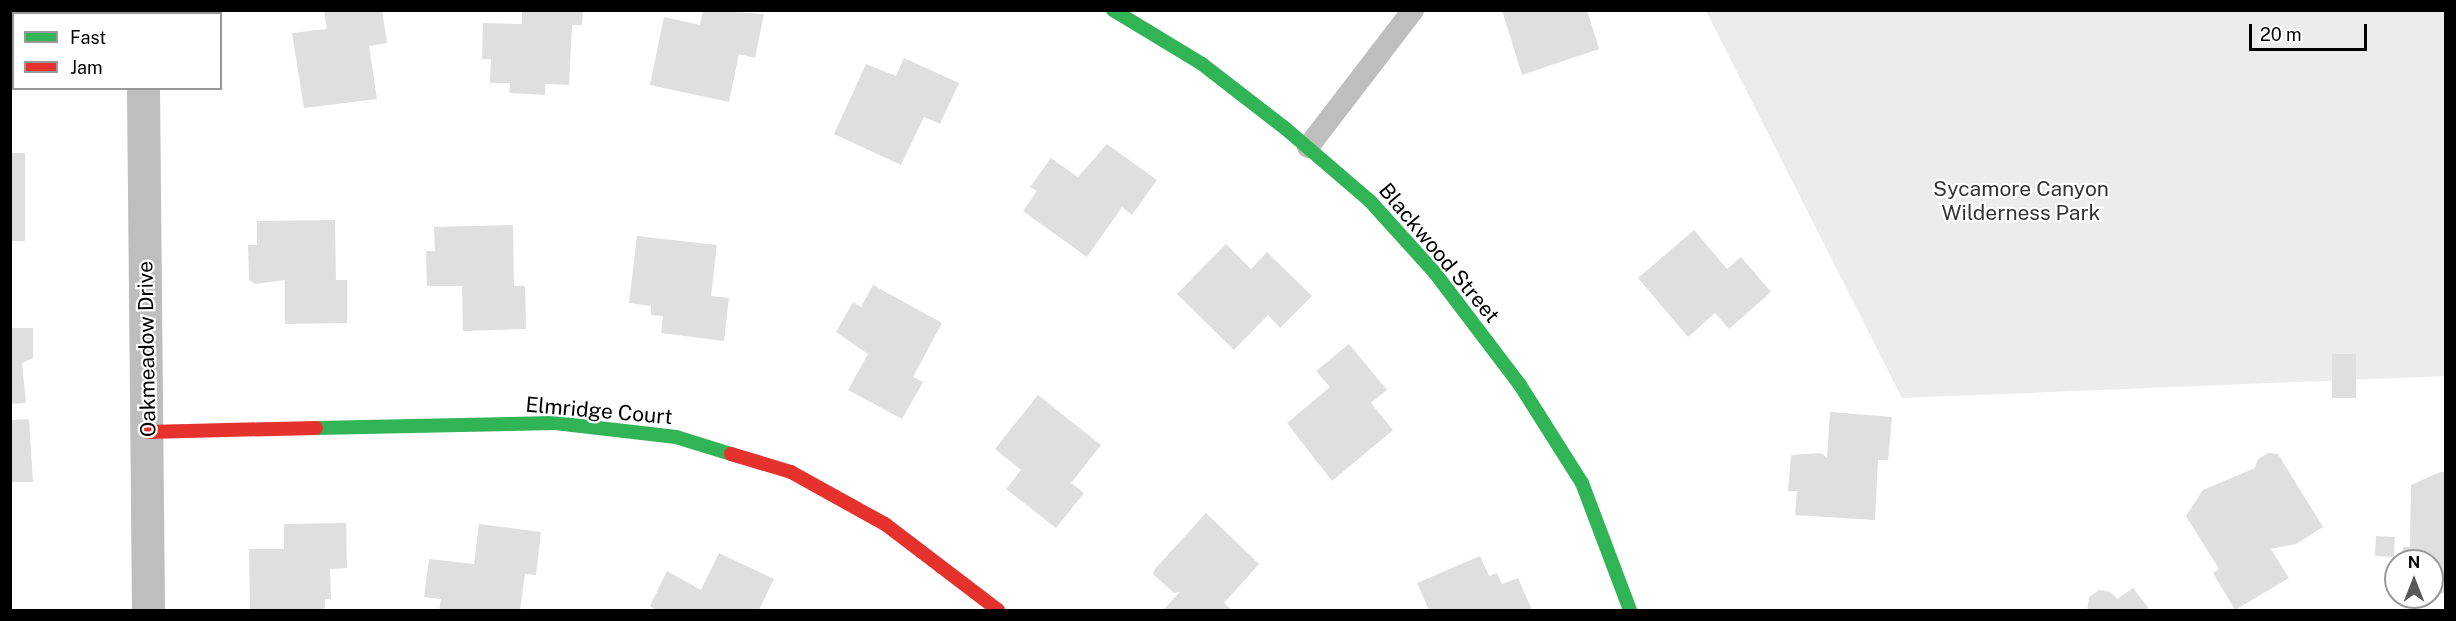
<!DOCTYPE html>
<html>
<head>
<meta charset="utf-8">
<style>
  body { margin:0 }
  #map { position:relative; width:2456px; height:621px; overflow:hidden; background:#fff; font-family:"Public Sans",sans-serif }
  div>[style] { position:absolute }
  .green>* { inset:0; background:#ececec }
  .building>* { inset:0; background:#dfdfdf; transform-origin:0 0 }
  .lane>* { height:22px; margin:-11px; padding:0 11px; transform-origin:11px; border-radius:11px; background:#bebebe }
  .street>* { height:33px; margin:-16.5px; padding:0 16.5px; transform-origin:16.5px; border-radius:16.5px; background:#bebebe }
  .fast>* { height:14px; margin:-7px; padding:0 7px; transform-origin:7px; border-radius:7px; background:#30b455 }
  .jam>* { height:14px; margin:-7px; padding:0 7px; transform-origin:7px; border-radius:7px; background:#e5322d }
  span { translate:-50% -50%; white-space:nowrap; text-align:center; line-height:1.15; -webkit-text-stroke:4.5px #fff; paint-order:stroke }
  .park-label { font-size:21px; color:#333 }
  .street-label { font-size:21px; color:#000 }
  .frame { position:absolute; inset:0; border:12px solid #000; pointer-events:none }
  .legend { position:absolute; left:12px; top:12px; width:210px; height:78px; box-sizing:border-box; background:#fff; border:2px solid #999; margin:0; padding:8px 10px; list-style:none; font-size:18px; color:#000 }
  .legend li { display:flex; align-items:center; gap:12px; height:30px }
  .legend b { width:30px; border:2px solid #999 }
  .north { position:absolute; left:2384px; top:549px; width:60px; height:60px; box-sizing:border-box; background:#fff; border:2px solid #999; border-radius:50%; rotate:0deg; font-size:16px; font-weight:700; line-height:24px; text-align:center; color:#000 }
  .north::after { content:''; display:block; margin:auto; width:21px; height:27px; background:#595959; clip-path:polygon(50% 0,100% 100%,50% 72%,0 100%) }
  .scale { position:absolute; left:2249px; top:24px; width:118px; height:27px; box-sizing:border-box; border:3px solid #000; border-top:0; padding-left:8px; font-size:18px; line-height:21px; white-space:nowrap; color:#000; -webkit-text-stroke:4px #fff; paint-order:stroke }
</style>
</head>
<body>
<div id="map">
  <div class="green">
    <i style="clip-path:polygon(1706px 11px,2445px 11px,2445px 376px,1902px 398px)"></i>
  </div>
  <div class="building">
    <i style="clip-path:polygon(324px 10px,382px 10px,387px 43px,369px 46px,377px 99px,304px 108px,292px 33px,327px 29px)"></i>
    <i style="clip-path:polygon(522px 10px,583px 10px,582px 25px,572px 25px,569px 85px,545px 84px,545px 95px,509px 93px,510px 83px,490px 83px,491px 59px,482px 59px,483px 23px,522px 24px)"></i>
    <i style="clip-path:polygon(703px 10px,764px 14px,755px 58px,739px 54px,729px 102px,650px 85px,664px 17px,700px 25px)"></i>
    <i style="clip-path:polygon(1502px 10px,1587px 10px,1599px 49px,1522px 75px)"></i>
    <i style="clip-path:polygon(904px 58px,959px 83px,940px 124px,924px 117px,901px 165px,834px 134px,866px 64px,896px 76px)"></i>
    <i style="clip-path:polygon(1107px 144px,1157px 180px,1132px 215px,1122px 207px,1087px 257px,1023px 211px,1037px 191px,1030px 187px,1051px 158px,1078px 177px)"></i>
    <i style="left:10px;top:153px;width:15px;height:88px"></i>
    <i style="clip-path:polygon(335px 220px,336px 280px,347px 280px,347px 323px,285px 324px,285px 280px,255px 284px,249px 280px,248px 245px,257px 245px,257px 221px)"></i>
    <i style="clip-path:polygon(513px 225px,514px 286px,525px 286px,526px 329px,463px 331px,462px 286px,427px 286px,426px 251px,435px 251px,434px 227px)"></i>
    <i style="clip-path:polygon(1694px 230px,1727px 269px,1741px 257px,1771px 292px,1729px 329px,1715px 313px,1688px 337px,1638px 278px)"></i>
    <i style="clip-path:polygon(637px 236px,717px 245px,711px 296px,729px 298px,724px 341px,661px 333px,663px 316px,651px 315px,651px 306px,629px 303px)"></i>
    <i style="clip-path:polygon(1226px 244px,1251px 269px,1267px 252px,1312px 296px,1280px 328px,1268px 315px,1234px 350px,1177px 294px)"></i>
    <i style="clip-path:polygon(873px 285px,942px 323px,913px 377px,923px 382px,902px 419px,848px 390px,868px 354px,836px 332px,853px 302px,861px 307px)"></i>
    <i style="clip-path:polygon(10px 328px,33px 328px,33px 358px,22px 363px,26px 403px,10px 404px)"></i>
    <i style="clip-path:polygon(1349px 344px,1387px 390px,1371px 403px,1393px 430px,1332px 481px,1287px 423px,1330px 387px,1316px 371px)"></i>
    <i style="left:2332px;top:354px;width:24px;height:44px"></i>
    <i style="clip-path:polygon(1038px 395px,1101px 445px,1071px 483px,1084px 493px,1056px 528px,1006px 489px,1021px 470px,995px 449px)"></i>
    <i style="clip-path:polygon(1830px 412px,1892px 417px,1888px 460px,1878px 460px,1875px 520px,1795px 515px,1797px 491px,1788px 491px,1791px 455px,1821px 453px,1827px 458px)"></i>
    <i style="clip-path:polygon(29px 419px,33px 482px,10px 482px,10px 420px)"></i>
    <i style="clip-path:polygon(2268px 453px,2278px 454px,2323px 527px,2296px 544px,2271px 549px,2289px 578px,2235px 610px,2213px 573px,2219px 569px,2186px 516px,2203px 490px,2255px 468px,2258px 459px)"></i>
    <i style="clip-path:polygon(2440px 472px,2446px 472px,2446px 593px,2432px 595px,2432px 561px,2402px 561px,2403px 547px,2410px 547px,2411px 485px)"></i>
    <i style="clip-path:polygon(1206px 513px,1259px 564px,1224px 603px,1232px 610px,1163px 610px,1180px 592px,1174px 593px,1153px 574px,1155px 569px)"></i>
    <i style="clip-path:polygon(346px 523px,347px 568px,330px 569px,331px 599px,325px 599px,325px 610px,250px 610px,249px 549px,284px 549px,284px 524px)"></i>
    <i style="clip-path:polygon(479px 524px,541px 532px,536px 575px,525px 574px,520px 610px,439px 610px,441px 599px,424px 597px,429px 559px,474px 564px)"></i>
    <i style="left:2376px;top:536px;width:19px;height:20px;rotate:3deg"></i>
    <i style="clip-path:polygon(719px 553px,774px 579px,759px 610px,656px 610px,650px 606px,667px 571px,701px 590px)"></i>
    <i style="clip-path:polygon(1480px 556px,1489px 576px,1497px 573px,1502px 584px,1518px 578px,1532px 610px,1429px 610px,1417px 583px)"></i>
    <i style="clip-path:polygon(2133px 588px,2150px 610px,2087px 610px,2089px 597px,2099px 590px,2111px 592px,2117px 599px)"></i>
  </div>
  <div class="lane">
    <i style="left:1308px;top:147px;width:173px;rotate:-52.5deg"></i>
  </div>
  <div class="street">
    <i style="left:142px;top:10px;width:4px;rotate:90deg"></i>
    <i style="left:143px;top:88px;width:522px;rotate:89.45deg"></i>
  </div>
  <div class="fast">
    <i style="left:1113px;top:10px;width:104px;rotate:31.2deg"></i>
    <i style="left:1202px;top:64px;width:106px;rotate:37.7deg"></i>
    <i style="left:1286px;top:129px;width:111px;rotate:40.6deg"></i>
    <i style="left:1370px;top:201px;width:97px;rotate:47.9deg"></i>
    <i style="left:1435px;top:273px;width:141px;rotate:52.8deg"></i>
    <i style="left:1520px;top:385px;width:116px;rotate:57.7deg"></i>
    <i style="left:1582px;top:483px;width:136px;rotate:69.3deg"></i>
    <i style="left:316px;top:428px;width:239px;rotate:-1.2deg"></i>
    <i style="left:555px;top:423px;width:122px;rotate:6.6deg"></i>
    <i style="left:676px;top:437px;width:58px;rotate:17.2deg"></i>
  </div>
  <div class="jam">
    <i style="left:148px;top:432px;width:168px;rotate:-1.4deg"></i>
    <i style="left:731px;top:454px;width:63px;rotate:16.7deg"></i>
    <i style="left:791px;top:472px;width:107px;rotate:29deg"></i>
    <i style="left:885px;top:524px;width:142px;rotate:37.3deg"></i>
  </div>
  <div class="park-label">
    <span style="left:2021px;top:201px">Sycamore Canyon<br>Wilderness Park</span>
  </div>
  <div class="street-label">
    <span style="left:1439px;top:253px;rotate:50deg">Blackwood Street</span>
    <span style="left:147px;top:349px;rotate:-91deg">Oakmeadow Drive</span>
    <span style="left:599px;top:411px;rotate:5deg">Elmridge Court</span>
  </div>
  <div class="frame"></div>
  <ul class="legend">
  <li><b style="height:8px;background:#30b455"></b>Fast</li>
  <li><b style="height:8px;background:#e5322d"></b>Jam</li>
  </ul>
  <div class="north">N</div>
  <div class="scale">20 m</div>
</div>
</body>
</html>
